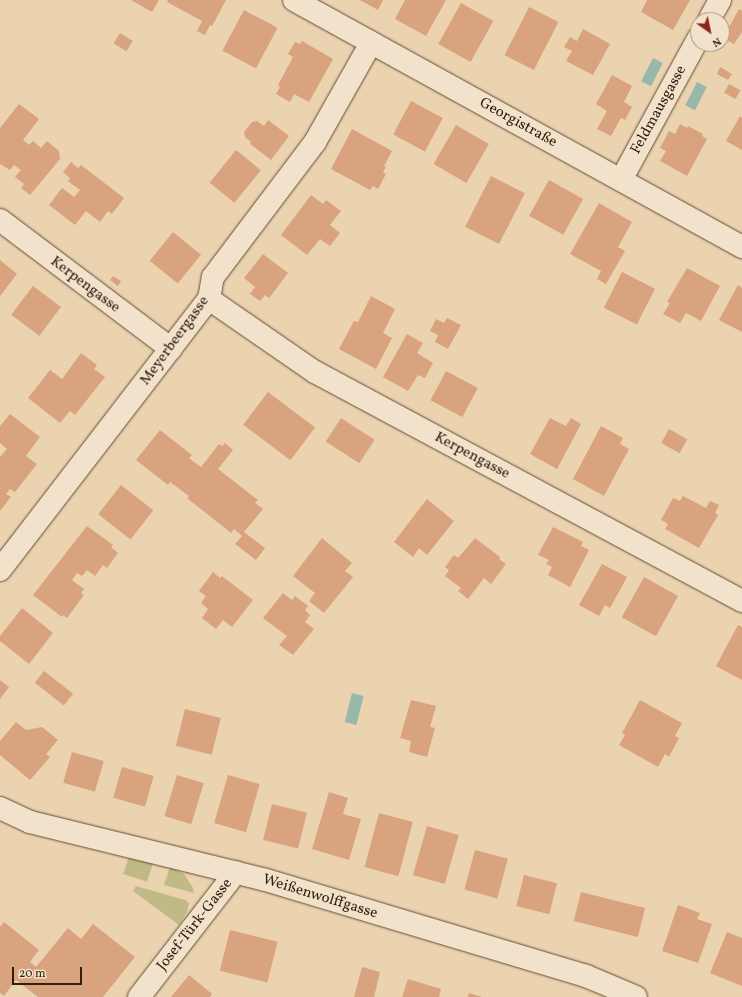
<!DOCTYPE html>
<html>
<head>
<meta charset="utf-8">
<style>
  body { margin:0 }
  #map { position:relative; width:742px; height:997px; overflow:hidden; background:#ebd3af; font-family:Vollkorn,serif }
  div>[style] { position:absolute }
  .green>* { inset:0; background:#bfba86; transform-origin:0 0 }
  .water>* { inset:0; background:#98b8aa; transform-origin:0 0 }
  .building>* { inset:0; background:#d8a37e; transform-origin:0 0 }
  .roads { filter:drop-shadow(0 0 1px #614b35) drop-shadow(0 0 1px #614b35) }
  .minor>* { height:22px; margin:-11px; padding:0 11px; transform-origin:11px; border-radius:11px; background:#f2e2cb }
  span { translate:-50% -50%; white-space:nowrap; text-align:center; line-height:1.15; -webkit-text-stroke:4px #f2e2cb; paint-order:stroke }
  .street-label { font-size:15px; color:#331e0c }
  .north { position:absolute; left:690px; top:12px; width:40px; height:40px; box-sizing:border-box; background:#f2e2cb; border:1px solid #a6947f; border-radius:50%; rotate:147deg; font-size:11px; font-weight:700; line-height:16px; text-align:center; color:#331e0c }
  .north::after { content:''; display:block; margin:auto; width:14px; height:18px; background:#8f2418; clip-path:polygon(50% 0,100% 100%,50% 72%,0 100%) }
  .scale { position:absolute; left:12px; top:967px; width:70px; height:18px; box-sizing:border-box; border:2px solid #331e0c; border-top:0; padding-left:5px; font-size:12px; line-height:14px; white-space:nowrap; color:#331e0c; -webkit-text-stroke:3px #f2e2cb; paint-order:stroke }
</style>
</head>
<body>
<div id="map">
  <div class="green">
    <i style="left:129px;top:856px;width:25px;height:19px;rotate:18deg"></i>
    <i style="clip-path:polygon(170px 867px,184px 874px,193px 888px,194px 893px,164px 885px)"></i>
    <i style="clip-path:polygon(136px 886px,185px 900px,189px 903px,187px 912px,179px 925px,133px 891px)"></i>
  </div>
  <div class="water">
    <i style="left:653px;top:58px;width:11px;height:26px;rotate:27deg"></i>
    <i style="left:697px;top:82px;width:11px;height:26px;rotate:27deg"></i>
    <i style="left:352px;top:693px;width:12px;height:30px;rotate:14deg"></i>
  </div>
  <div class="building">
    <i style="clip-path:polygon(131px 0,159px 0,152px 12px)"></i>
    <i style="clip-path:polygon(168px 0,226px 0,212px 26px,210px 25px,205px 35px,197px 31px,202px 21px,167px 2px)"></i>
    <i style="clip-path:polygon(360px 0,383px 0,378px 10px)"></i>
    <i style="clip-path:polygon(405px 0,446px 0,426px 36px,395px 19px)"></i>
    <i style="clip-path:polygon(647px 0,690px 0,673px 30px,641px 12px)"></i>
    <i style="left:461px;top:3px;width:37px;height:47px;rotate:29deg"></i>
    <i style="left:529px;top:7px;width:33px;height:54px;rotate:27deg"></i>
    <i style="clip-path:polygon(739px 9px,742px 11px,742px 32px,734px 44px,723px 38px)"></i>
    <i style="left:244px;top:10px;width:38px;height:46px;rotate:28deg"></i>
    <i style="clip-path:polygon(583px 29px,610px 44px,593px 75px,566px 61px,572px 51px,564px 47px,570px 37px,577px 41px)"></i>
    <i style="left:120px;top:33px;width:15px;height:12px;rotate:32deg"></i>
    <i style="clip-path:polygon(302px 41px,333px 59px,309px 102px,294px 94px,290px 102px,276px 94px,280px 87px,278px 85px,293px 57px,288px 54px,295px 42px,300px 44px)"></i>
    <i style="clip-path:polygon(720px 67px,732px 74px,728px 80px,717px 74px)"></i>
    <i style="clip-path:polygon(612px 75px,632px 86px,624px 102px,632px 107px,625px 120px,621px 118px,611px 136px,597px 129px,607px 111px,596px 104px)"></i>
    <i style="left:729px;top:84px;width:13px;height:10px;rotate:29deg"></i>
    <i style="left:411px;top:101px;width:36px;height:38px;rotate:28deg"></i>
    <i style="clip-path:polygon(19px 104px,39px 119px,23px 140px,29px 145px,33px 141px,41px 148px,47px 141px,59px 151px,60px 159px,30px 195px,21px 188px,24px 184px,15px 177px,21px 170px,14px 165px,10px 170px,0 164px,0 128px)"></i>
    <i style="clip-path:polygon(740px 116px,742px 118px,742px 150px,726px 141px)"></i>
    <i style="clip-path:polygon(268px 120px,289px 136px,271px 160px,250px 144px,251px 142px,245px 137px,244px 132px,252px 122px,257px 121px,264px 126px)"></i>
    <i style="clip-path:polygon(680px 124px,687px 128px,688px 126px,703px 134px,702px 136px,707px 139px,687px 176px,660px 161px,666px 151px,660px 148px,669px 131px,675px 134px)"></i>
    <i style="left:456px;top:125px;width:38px;height:45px;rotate:30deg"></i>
    <i style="clip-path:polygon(352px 129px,392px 151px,384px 166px,386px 167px,383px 172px,386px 174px,378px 189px,373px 186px,370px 190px,331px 169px)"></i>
    <i style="left:236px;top:150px;width:32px;height:42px;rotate:39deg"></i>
    <i style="clip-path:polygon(71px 162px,78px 168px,81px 165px,124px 198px,112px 214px,108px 211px,100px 222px,86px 211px,75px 225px,49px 205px,62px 188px,74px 197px,80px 190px,68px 181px,70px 178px,63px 172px)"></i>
    <i style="left:491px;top:176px;width:38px;height:57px;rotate:27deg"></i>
    <i style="left:549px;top:180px;width:39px;height:41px;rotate:29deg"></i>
    <i style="clip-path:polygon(311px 195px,323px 204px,326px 200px,341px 211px,330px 225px,340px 233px,330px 246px,320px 239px,307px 255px,281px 235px)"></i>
    <i style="clip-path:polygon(599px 203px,632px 222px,618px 247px,625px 251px,606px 284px,597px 279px,601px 271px,570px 254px)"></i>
    <i style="left:173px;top:232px;width:36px;height:37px;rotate:39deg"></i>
    <i style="clip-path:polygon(263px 254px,288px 273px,269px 298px,265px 295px,260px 301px,250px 294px,255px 287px,244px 278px)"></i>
    <i style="clip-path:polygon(0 260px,17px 274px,0 296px)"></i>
    <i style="clip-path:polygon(687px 268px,720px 286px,701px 321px,686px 313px,680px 323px,663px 314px,670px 303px,667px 302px)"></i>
    <i style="left:622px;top:272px;width:37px;height:40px;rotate:27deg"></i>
    <i style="clip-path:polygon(113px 276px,121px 281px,118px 286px,110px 280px)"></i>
    <i style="clip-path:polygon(738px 285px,742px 288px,742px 332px,719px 320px)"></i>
    <i style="left:33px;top:286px;width:35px;height:36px;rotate:37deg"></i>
    <i style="clip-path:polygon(371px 296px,395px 309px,383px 333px,392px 338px,376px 369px,339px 349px,354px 321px,358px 322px)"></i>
    <i style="clip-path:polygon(447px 318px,461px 325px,448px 349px,435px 342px,438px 335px,430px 331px,436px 319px,444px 323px)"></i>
    <i style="clip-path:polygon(407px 334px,423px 343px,417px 353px,433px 363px,425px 378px,418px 375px,408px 391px,383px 377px)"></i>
    <i style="clip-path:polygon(81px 353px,97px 365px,94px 369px,105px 377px,75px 415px,70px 411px,60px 423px,28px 398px,50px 370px,62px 379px)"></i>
    <i style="left:446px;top:371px;width:36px;height:33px;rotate:28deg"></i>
    <i style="left:268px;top:392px;width:59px;height:41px;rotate:37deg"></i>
    <i style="clip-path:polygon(10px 414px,40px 437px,26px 456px,37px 464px,15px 492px,10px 489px,6px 494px,11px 497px,0 511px,0 457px,7px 449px,0 443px,0 426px)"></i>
    <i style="left:341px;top:418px;width:40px;height:28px;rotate:33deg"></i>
    <i style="clip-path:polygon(550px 418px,566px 426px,571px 418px,581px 424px,557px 469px,530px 454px)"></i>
    <i style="clip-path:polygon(601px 426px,623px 438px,620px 444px,629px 449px,604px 496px,573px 479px)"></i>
    <i style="left:669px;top:429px;width:21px;height:16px;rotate:29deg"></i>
    <i style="clip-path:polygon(160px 430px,192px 455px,189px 458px,201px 467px,219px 444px,222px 446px,225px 443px,233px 450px,218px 469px,258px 500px,255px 503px,263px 509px,244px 532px,265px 548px,256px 560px,235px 544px,242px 536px,234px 529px,231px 533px,187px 498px,189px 496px,170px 482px,168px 485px,136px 460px)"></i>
    <i style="left:121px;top:485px;width:41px;height:37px;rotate:38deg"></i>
    <i style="clip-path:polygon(683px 496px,706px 508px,710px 501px,719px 505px,715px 513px,718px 515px,699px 548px,665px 529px,668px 524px,661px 520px,673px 498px,680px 501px)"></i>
    <i style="clip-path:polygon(427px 499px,454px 521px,427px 555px,419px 548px,413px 557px,394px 542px)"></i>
    <i style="clip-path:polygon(87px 526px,113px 545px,111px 547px,118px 553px,107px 568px,103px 565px,95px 576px,87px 570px,82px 576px,77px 573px,72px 580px,84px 589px,81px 593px,84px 595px,67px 618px,63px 615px,62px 617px,33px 595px)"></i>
    <i style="clip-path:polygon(553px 527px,583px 542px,581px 546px,589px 550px,570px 587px,548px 575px,552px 567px,546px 564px,549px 560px,538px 555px)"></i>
    <i style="clip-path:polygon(322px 538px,352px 563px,345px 571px,353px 577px,324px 613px,309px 601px,315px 593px,293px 576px)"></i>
    <i style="clip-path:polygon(475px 538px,500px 557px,499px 559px,506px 564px,491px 584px,484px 578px,468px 599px,458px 591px,461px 588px,445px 576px,449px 570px,445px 567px,454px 555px,458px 558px)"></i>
    <i style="clip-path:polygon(602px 564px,627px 577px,610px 608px,605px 605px,599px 616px,579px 605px)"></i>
    <i style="clip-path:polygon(213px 572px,220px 578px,222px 576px,253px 600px,232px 627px,223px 620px,216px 629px,202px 618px,208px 609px,201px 603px,206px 596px,199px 591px)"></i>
    <i style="left:644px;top:577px;width:39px;height:46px;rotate:29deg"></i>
    <i style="clip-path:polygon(283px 593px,292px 600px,295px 596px,308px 606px,305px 610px,310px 615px,305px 622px,314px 629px,293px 655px,279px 645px,287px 636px,263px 618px)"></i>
    <i style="clip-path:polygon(22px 608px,53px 633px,29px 664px,0 641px,0 636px)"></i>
    <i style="clip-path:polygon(738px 625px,742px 627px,742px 680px,716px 666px)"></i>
    <i style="left:44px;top:671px;width:37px;height:15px;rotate:38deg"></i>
    <i style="clip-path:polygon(0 680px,9px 687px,0 699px)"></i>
    <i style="clip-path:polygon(411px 700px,436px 706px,430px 727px,435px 728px,427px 757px,409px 752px,411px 741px,400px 738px)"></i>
    <i style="clip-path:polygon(640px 700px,682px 723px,675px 736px,679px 738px,669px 757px,665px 754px,658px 767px,619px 745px,625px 735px,622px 733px)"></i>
    <i style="left:185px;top:709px;width:37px;height:38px;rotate:14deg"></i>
    <i style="clip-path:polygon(16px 722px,26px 730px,42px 727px,58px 740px,46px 754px,50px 757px,30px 780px,0 755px,0 741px)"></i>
    <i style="left:72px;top:752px;width:33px;height:32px;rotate:16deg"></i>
    <i style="left:122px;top:767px;width:33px;height:32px;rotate:16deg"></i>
    <i style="left:177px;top:775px;width:28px;height:43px;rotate:17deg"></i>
    <i style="left:228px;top:775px;width:33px;height:50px;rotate:16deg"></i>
    <i style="clip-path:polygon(329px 792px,348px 798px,343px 814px,361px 819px,349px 860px,312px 849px)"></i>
    <i style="left:272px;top:804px;width:36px;height:37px;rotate:14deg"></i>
    <i style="left:379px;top:813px;width:35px;height:56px;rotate:15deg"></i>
    <i style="left:427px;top:826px;width:33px;height:51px;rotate:16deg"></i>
    <i style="left:475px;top:850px;width:34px;height:41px;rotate:15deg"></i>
    <i style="left:524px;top:875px;width:34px;height:32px;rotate:14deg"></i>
    <i style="left:581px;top:892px;width:66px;height:30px;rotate:14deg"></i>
    <i style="clip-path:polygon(678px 905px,700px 913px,697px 919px,712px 924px,698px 963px,662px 951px)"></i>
    <i style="clip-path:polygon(4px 922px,39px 950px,30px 962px,36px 967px,68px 928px,81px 939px,93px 924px,135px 957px,103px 997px,38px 997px,16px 980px,4px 996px,0 993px,0 927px)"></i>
    <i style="left:230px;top:930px;width:49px;height:42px;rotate:14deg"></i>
    <i style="clip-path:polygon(727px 932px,742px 938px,742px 986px,710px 973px)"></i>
    <i style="clip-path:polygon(362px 967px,380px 972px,374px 997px,354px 997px)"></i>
    <i style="clip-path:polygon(189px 975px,212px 994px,210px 997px,171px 997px)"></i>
    <i style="clip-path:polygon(408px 979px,441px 989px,439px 997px,402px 997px)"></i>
    <i style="clip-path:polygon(469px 993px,482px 997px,468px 997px)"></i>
  </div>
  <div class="roads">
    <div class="minor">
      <i style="left:294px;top:0;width:512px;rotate:28.87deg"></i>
      <i style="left:709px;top:20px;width:23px;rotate:-61deg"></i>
      <i style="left:621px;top:180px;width:161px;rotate:-61.4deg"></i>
      <i style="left:0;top:220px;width:214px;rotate:37deg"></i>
      <i style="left:209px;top:299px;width:129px;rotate:34.6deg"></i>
      <i style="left:315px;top:372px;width:485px;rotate:28.2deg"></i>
      <i style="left:0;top:570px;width:342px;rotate:-52.4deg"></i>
      <i style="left:209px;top:299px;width:22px;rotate:-80deg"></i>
      <i style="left:213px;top:277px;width:169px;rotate:-52.9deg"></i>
      <i style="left:315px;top:142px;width:114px;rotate:-60.5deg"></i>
      <i style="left:0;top:808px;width:33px;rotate:25deg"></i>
      <i style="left:30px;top:822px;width:243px;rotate:13.8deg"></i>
      <i style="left:266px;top:880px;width:334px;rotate:16.7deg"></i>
      <i style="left:586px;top:976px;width:54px;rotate:22.8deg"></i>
      <i style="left:139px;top:997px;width:158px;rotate:-52.2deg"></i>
    </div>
  </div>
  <div class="street-label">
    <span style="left:659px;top:110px;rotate:-61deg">Feldmausgasse</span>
    <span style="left:518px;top:123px;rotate:29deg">Georgistraße</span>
    <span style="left:85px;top:285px;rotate:37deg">Kerpengasse</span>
    <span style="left:175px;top:341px;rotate:-54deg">Meyerbeergasse</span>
    <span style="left:472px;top:456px;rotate:28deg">Kerpengasse</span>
    <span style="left:320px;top:897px;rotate:17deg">Weißenwolffgasse</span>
    <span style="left:195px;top:925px;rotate:-52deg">Josef-Türk-Gasse</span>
  </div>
  <div class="north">N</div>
  <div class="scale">20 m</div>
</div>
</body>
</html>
